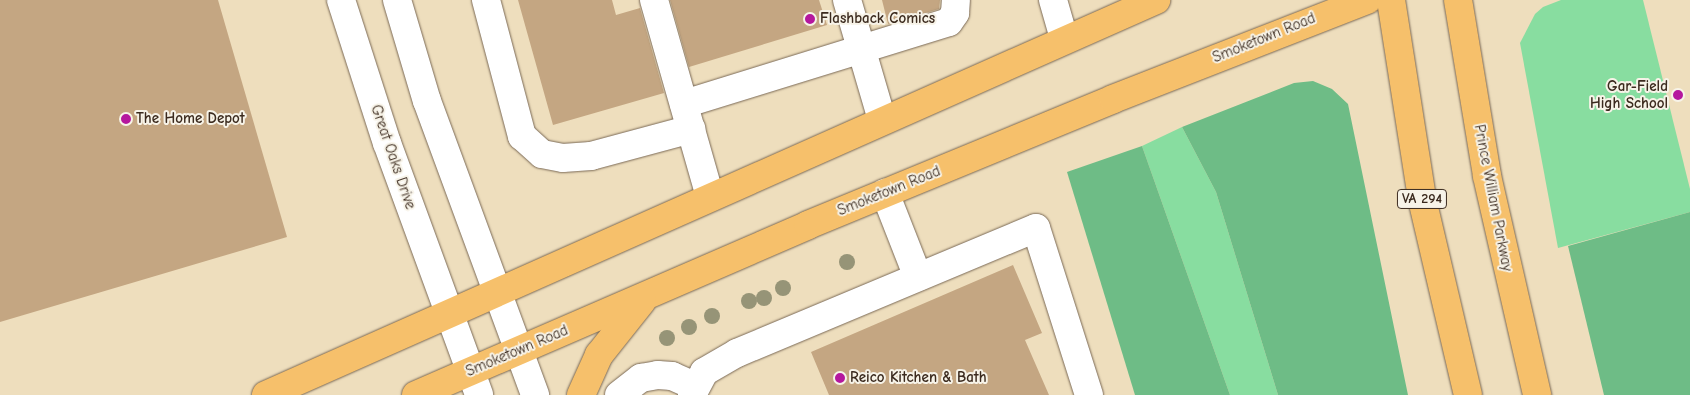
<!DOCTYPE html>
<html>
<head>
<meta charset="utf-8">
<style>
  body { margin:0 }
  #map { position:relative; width:1690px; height:395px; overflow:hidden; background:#eedebd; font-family:"Comic Neue",sans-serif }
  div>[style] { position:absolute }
  .green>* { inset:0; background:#88dda0 }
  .forest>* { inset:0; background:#6ebc86 }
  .building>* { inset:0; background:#c4a682 }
  .roads { filter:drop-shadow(0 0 1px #7a6956) drop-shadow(0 0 1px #7a6956) }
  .minor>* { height:28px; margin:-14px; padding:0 14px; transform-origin:14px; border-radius:14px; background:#fff }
  .major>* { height:28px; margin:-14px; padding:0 14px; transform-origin:14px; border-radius:14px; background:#f6c06b }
  .highway>* { height:28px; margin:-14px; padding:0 14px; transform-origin:14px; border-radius:14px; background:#f6c06b }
  .trees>* { width:16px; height:16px; margin:-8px; border-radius:50%; background:#969477 }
  .dots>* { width:14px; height:14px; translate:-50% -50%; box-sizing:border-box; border:2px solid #f7f3e8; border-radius:50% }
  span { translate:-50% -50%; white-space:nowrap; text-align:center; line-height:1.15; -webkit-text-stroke:4px #f7f3e8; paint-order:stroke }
  .shield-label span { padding:1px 4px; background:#f7f3e8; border:1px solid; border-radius:4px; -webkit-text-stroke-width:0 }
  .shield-label { font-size:14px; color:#3b2a1e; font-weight:700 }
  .poi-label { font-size:15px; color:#3b2a1e; font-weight:700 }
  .left { translate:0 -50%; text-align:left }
  .right { translate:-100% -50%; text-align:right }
  .street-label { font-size:15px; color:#3b2a1e }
</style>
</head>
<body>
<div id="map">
  <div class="green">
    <i style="clip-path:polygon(1561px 0,1643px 0,1690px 189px,1690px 212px,1558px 248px,1520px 43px,1535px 14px,1543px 7px)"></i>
    <i style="clip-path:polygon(1182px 127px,1216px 192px,1278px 395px,1230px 395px,1142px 146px)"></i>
  </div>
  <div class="forest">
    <i style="clip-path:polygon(1313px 81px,1332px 89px,1348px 104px,1408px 395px,1278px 395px,1216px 192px,1182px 127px,1294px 83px)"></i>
    <i style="clip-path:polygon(1142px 146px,1230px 395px,1135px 395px,1067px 172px)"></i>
    <i style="clip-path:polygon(1690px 212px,1690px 395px,1604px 395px,1568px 246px)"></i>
  </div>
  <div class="building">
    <i style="clip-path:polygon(0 0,218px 0,287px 237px,0 322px)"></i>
    <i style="clip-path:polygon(518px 0,612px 0,616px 15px,640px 8px,664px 93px,553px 125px)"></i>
    <i style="clip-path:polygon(670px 0,819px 0,827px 25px,689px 67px)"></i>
    <i style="clip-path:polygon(882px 0,940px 0,939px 9px,888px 24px)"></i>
    <i style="clip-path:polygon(1013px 265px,1042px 333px,1025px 340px,1049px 395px,829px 395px,811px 352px)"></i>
  </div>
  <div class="roads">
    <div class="minor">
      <i style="left:341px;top:0;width:150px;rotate:72.2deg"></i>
      <i style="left:387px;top:143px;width:268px;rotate:69.9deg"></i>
      <i style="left:397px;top:0;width:105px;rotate:73.5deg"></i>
      <i style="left:427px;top:101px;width:313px;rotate:69.8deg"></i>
      <i style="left:486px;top:0;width:141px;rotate:75.2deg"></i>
      <i style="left:522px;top:136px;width:27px;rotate:42deg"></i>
      <i style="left:542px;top:154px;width:21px;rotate:11deg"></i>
      <i style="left:563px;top:158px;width:28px;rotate:-4deg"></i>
      <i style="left:591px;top:156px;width:104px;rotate:-15.1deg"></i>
      <i style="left:654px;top:0;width:205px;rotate:74.1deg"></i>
      <i style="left:847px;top:0;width:125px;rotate:73.7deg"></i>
      <i style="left:1053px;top:0;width:40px;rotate:74deg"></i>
      <i style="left:684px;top:104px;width:277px;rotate:-17.2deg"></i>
      <i style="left:949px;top:22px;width:11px;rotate:-56deg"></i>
      <i style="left:955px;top:13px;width:13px;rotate:-86deg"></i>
      <i style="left:885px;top:193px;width:90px;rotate:68.6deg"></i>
      <i style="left:619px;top:395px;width:28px;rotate:-38deg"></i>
      <i style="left:641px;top:378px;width:17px;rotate:-10deg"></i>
      <i style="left:658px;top:375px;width:14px;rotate:4deg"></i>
      <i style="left:672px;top:376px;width:24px;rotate:24deg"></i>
      <i style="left:692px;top:395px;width:26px;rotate:-62deg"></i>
      <i style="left:704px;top:372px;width:38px;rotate:-30deg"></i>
      <i style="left:737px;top:353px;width:324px;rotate:-22.7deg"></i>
      <i style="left:1036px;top:228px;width:175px;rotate:72.4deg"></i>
    </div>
    <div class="major">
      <i style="left:266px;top:395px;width:974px;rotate:-23.93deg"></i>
      <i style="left:416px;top:395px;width:427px;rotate:-23.4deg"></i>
      <i style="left:808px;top:225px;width:330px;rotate:-22.4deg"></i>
      <i style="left:1113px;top:99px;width:273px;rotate:-21.3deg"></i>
      <i style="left:581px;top:395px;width:44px;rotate:-65.8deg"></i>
      <i style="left:599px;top:355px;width:69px;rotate:-51.5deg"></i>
    </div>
    <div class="highway">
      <i style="left:1391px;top:0;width:201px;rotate:81.1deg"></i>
      <i style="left:1422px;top:199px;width:201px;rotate:76.8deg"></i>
      <i style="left:1458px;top:0;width:178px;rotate:80.6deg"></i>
      <i style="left:1487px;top:176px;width:225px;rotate:77.1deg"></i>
    </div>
  </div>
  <div class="trees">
    <i style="left:847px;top:262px"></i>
    <i style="left:783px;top:288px"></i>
    <i style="left:764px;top:298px"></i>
    <i style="left:749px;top:301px"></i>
    <i style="left:712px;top:316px"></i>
    <i style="left:689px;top:327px"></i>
    <i style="left:667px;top:338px"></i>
  </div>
  <div class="dots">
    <i style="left:810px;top:19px;background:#b5179e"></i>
    <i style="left:1678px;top:95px;background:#b5179e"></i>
    <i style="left:126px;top:119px;background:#b5179e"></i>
    <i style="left:840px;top:378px;background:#b5179e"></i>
  </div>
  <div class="shield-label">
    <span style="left:1422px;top:199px">VA 294</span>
  </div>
  <div class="poi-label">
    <span class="left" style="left:820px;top:19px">Flashback Comics</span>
    <span class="right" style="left:1668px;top:95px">Gar-Field<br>High School</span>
    <span class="left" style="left:136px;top:119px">The Home Depot</span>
    <span class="left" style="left:850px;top:378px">Reico Kitchen &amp; Bath</span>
  </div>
  <div class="street-label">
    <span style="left:1264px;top:38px;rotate:-22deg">Smoketown Road</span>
    <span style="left:393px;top:157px;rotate:71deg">Great Oaks Drive</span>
    <span style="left:889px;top:191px;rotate:-22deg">Smoketown Road</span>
    <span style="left:1493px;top:198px;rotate:79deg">Prince William Parkway</span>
    <span style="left:517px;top:351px;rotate:-23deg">Smoketown Road</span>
  </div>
</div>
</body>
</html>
